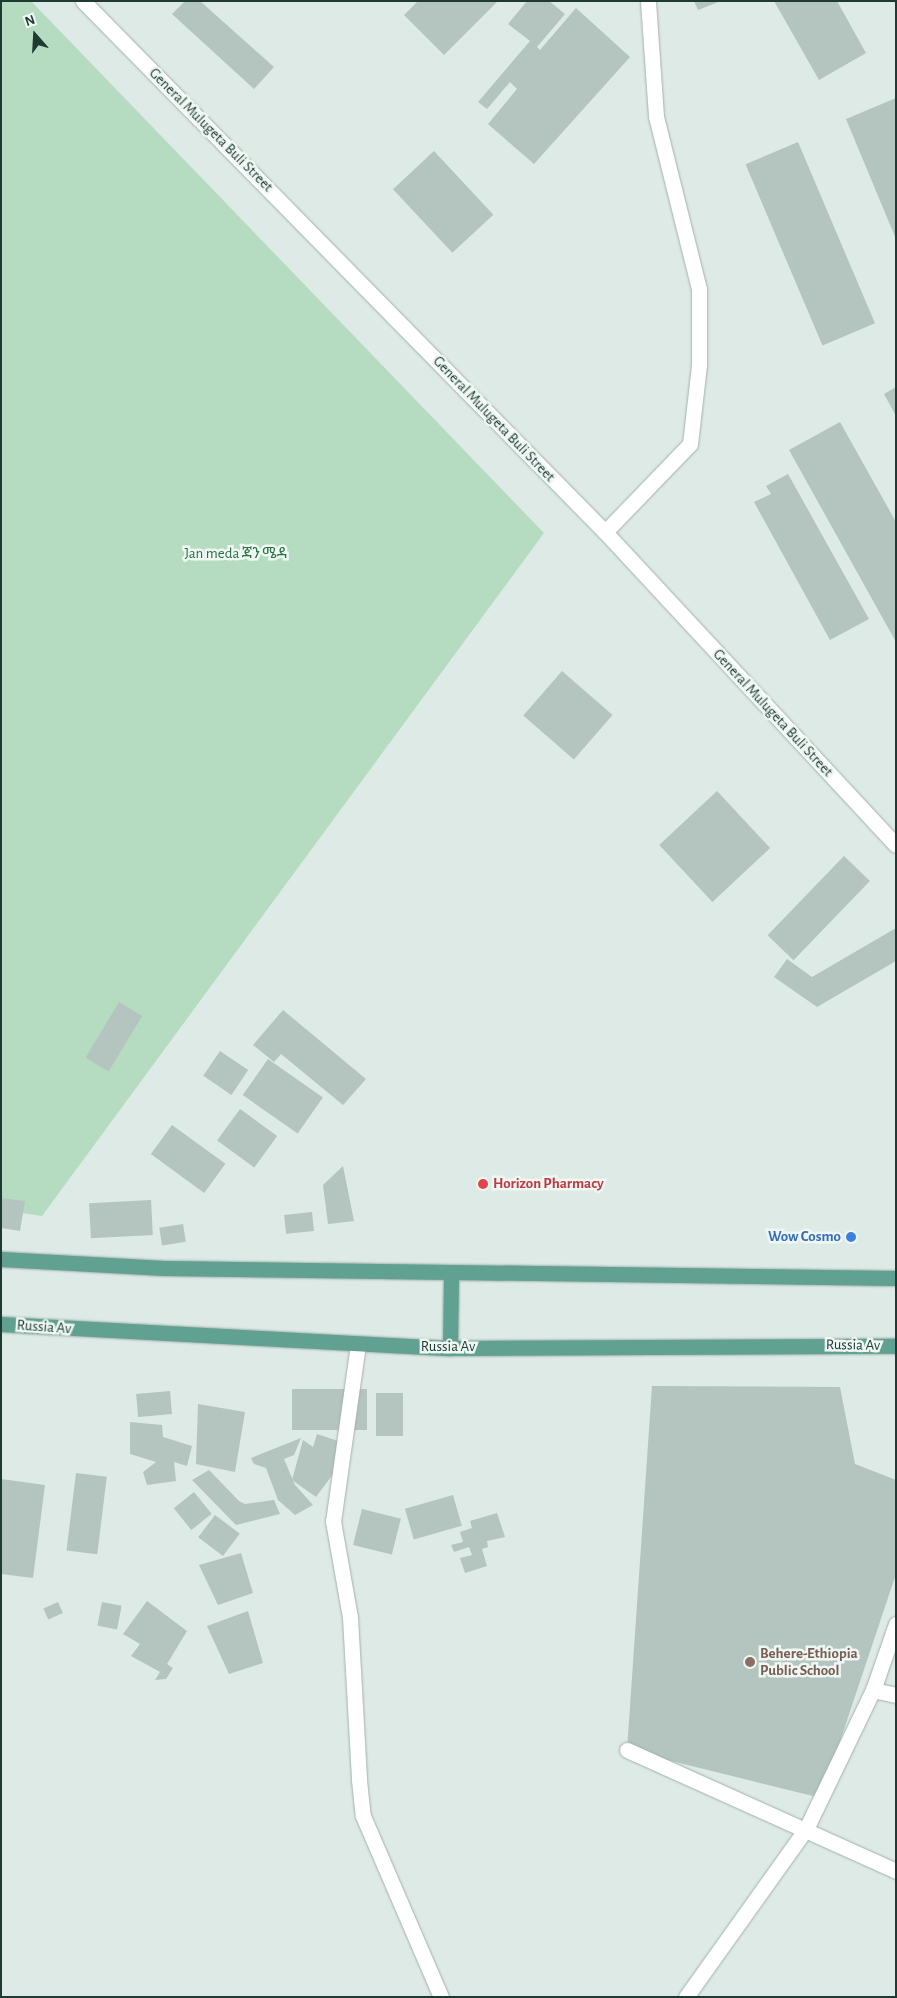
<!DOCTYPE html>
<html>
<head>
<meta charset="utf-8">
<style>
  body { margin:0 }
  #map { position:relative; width:897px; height:1998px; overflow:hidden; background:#deeae5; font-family:"Alegreya Sans","Noto Sans Ethiopic",sans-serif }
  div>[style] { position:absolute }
  .green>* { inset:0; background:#b5dcc0 }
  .building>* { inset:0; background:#b3c5be; transform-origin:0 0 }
  .roads { filter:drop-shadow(0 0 1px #a1b2ac) drop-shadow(0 0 1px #a1b2ac) }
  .street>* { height:15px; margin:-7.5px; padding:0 7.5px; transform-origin:7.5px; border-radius:7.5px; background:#fff }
  .secondary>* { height:15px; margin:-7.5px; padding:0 7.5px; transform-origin:7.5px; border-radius:7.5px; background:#fff }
  .primary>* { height:15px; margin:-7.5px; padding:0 7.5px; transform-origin:7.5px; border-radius:7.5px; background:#60a191 }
  .dots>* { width:14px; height:14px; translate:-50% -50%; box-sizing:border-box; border:2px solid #eef7f2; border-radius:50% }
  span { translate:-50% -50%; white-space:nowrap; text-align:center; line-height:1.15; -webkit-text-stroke:5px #eef7f2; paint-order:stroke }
  .street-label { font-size:15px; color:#1f3a33 }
  .park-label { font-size:15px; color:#287245 }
  .health-label { font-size:15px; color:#be3a42; font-weight:700 }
  .left { translate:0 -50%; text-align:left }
  .shop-label { font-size:15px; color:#366cbe; font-weight:700 }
  .right { translate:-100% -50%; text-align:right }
  .education-label { font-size:15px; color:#785e54; font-weight:700 }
  .frame { position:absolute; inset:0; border:2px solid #1f3a33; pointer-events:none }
  .north { position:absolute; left:10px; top:10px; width:50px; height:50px; -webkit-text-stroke:4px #eef7f2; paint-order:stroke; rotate:341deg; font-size:14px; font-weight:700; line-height:20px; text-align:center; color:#1f3a33 }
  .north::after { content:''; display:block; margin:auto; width:18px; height:22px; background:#1f3a33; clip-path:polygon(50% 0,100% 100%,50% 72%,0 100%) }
</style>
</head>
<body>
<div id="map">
  <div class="green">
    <i style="clip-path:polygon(1px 1px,31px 1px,544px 533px,42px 1216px,1px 1210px)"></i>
  </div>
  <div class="building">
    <i style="clip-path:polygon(185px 1px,200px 1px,274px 67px,254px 89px,172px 14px)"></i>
    <i style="clip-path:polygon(418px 1px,498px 1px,444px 55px,404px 15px)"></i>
    <i style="clip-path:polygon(527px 1px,549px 1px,565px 14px,537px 47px,540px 50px,576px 8px,630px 57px,534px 164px,488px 124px,517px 89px,510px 82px,487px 109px,478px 102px,530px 41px,508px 24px)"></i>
    <i style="clip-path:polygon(694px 1px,721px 1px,698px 10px)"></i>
    <i style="clip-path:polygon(774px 1px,837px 1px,866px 53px,819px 80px)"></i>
    <i style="clip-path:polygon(896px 98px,896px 239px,846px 119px)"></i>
    <i style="left:798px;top:142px;width:197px;height:57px;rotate:67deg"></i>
    <i style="left:434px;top:151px;width:87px;height:56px;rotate:47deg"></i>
    <i style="clip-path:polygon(896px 387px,896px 416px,884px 394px)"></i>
    <i style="clip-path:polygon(840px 422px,896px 522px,896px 642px,789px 450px)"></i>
    <i style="clip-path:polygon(788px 474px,869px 619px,830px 640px,754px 502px,771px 494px,766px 486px)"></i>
    <i style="left:562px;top:671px;width:67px;height:59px;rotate:41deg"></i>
    <i style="left:717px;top:791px;width:78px;height:79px;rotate:47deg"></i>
    <i style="left:844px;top:856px;width:36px;height:110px;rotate:44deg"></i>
    <i style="clip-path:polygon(896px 928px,896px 961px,817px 1007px,774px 977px,787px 959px,812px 977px)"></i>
    <i style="left:119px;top:1002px;width:27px;height:65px;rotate:31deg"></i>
    <i style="clip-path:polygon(283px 1010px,366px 1079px,343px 1105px,281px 1054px,274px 1062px,253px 1045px)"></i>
    <i style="left:220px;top:1051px;width:34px;height:30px;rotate:34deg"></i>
    <i style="left:268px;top:1059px;width:67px;height:44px;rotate:35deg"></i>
    <i style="left:240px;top:1109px;width:46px;height:39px;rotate:36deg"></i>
    <i style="left:172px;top:1125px;width:66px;height:36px;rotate:36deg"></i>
    <i style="clip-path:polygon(343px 1166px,354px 1221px,328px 1224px,323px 1185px)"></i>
    <i style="clip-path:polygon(1px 1198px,25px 1201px,20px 1231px,1px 1228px)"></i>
    <i style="left:151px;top:1200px;width:35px;height:62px;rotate:87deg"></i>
    <i style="left:312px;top:1212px;width:19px;height:28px;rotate:84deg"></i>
    <i style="left:183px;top:1224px;width:18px;height:24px;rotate:81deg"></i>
    <i style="clip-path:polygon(652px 1386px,840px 1387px,855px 1464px,896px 1480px,896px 1574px,821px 1798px,627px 1750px)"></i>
    <i style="left:367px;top:1389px;width:41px;height:75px;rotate:90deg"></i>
    <i style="left:170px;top:1391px;width:23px;height:34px;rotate:85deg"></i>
    <i style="left:376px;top:1393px;width:27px;height:43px"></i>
    <i style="clip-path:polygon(198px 1404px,245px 1412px,235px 1472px,196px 1464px)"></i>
    <i style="clip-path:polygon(130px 1422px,162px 1425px,163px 1437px,192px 1446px,187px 1466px,174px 1462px,176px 1481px,147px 1485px,143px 1472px,156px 1462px,130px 1454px)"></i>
    <i style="clip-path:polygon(317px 1434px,344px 1443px,342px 1462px,316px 1497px,292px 1480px,303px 1440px,313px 1447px)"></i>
    <i style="clip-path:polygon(301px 1438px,294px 1455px,284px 1459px,295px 1485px,313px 1505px,295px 1515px,278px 1500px,266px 1468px,254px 1464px,251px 1458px)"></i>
    <i style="clip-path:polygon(209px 1470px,239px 1501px,245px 1504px,274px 1500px,280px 1514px,236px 1525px,192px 1480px)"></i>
    <i style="left:76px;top:1473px;width:31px;height:78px;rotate:7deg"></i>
    <i style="clip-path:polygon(1px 1479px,45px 1485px,33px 1578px,1px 1574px)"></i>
    <i style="left:194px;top:1492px;width:28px;height:26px;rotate:51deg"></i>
    <i style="left:453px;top:1495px;width:32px;height:50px;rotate:74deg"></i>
    <i style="left:362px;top:1509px;width:40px;height:37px;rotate:14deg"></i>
    <i style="clip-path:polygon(497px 1513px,505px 1537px,487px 1541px,488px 1547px,482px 1549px,487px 1566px,465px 1573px,460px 1558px,472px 1555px,469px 1547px,454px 1552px,451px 1545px,463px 1542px,460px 1532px,472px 1528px,470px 1521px)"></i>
    <i style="left:215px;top:1515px;width:31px;height:28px;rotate:37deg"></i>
    <i style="clip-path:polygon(241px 1553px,253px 1593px,218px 1605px,199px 1565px)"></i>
    <i style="clip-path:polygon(147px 1601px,187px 1631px,167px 1664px,173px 1668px,166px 1679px,155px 1680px,160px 1672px,131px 1656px,140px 1644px,123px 1634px)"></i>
    <i style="left:58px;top:1602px;width:12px;height:16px;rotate:66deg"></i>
    <i style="left:102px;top:1602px;width:20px;height:24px;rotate:11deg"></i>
    <i style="clip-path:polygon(248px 1611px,263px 1663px,229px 1674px,207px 1626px)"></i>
  </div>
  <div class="roads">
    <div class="street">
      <i style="left:605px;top:532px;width:122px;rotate:-46deg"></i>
      <i style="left:690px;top:444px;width:80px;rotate:-83.5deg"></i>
      <i style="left:699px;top:365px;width:76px;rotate:-90deg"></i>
      <i style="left:699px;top:289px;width:178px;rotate:-104deg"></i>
      <i style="left:656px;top:116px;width:115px;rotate:-94deg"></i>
      <i style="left:358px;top:1344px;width:179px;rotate:98deg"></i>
      <i style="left:333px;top:1521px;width:97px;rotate:80deg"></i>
      <i style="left:350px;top:1617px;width:163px;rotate:86.8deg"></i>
      <i style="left:359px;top:1780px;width:36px;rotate:84deg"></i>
      <i style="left:363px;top:1816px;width:197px;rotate:66.7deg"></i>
      <i style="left:873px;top:1690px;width:24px;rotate:12deg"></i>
      <i style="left:627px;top:1750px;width:295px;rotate:24.2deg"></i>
      <i style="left:686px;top:1997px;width:206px;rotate:-54.5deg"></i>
      <i style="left:806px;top:1829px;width:154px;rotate:-64.3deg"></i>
      <i style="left:873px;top:1690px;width:70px;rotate:-70.8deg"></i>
    </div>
    <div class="secondary">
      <i style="left:83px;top:1px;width:745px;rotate:45.49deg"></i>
      <i style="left:605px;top:532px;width:427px;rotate:47.1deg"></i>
    </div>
    <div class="primary">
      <i style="left:1px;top:1259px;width:163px;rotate:3.2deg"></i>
      <i style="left:164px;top:1268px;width:732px;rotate:0.78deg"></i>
      <i style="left:1px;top:1324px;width:450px;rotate:3.1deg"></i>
      <i style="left:450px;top:1348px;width:446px;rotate:-0.3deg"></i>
      <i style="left:450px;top:1348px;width:75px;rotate:-89.2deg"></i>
    </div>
  </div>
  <div class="dots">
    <i style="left:483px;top:1184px;background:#e0444e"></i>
    <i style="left:851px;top:1237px;background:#3f7fe0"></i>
    <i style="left:750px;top:1662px;background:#8d6e63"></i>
  </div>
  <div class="street-label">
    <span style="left:211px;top:130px;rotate:45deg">General Mulugeta Buli Street</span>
    <span style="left:494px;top:419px;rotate:46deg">General Mulugeta Buli Street</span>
    <span style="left:773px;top:713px;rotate:47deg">General Mulugeta Buli Street</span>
    <span style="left:44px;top:1327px;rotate:4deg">Russia Av</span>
    <span style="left:853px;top:1345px;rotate:1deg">Russia Av</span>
    <span style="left:448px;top:1347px">Russia Av</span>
  </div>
  <div class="park-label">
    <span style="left:236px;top:554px">Jan meda ጃን ሜዳ</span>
  </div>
  <div class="health-label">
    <span class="left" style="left:493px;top:1184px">Horizon Pharmacy</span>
  </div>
  <div class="shop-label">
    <span class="right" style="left:841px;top:1237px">Wow Cosmo</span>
  </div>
  <div class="education-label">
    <span class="left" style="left:760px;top:1662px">Behere-Ethiopia<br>Public School</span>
  </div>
  <div class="frame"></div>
  <div class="north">N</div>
</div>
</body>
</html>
